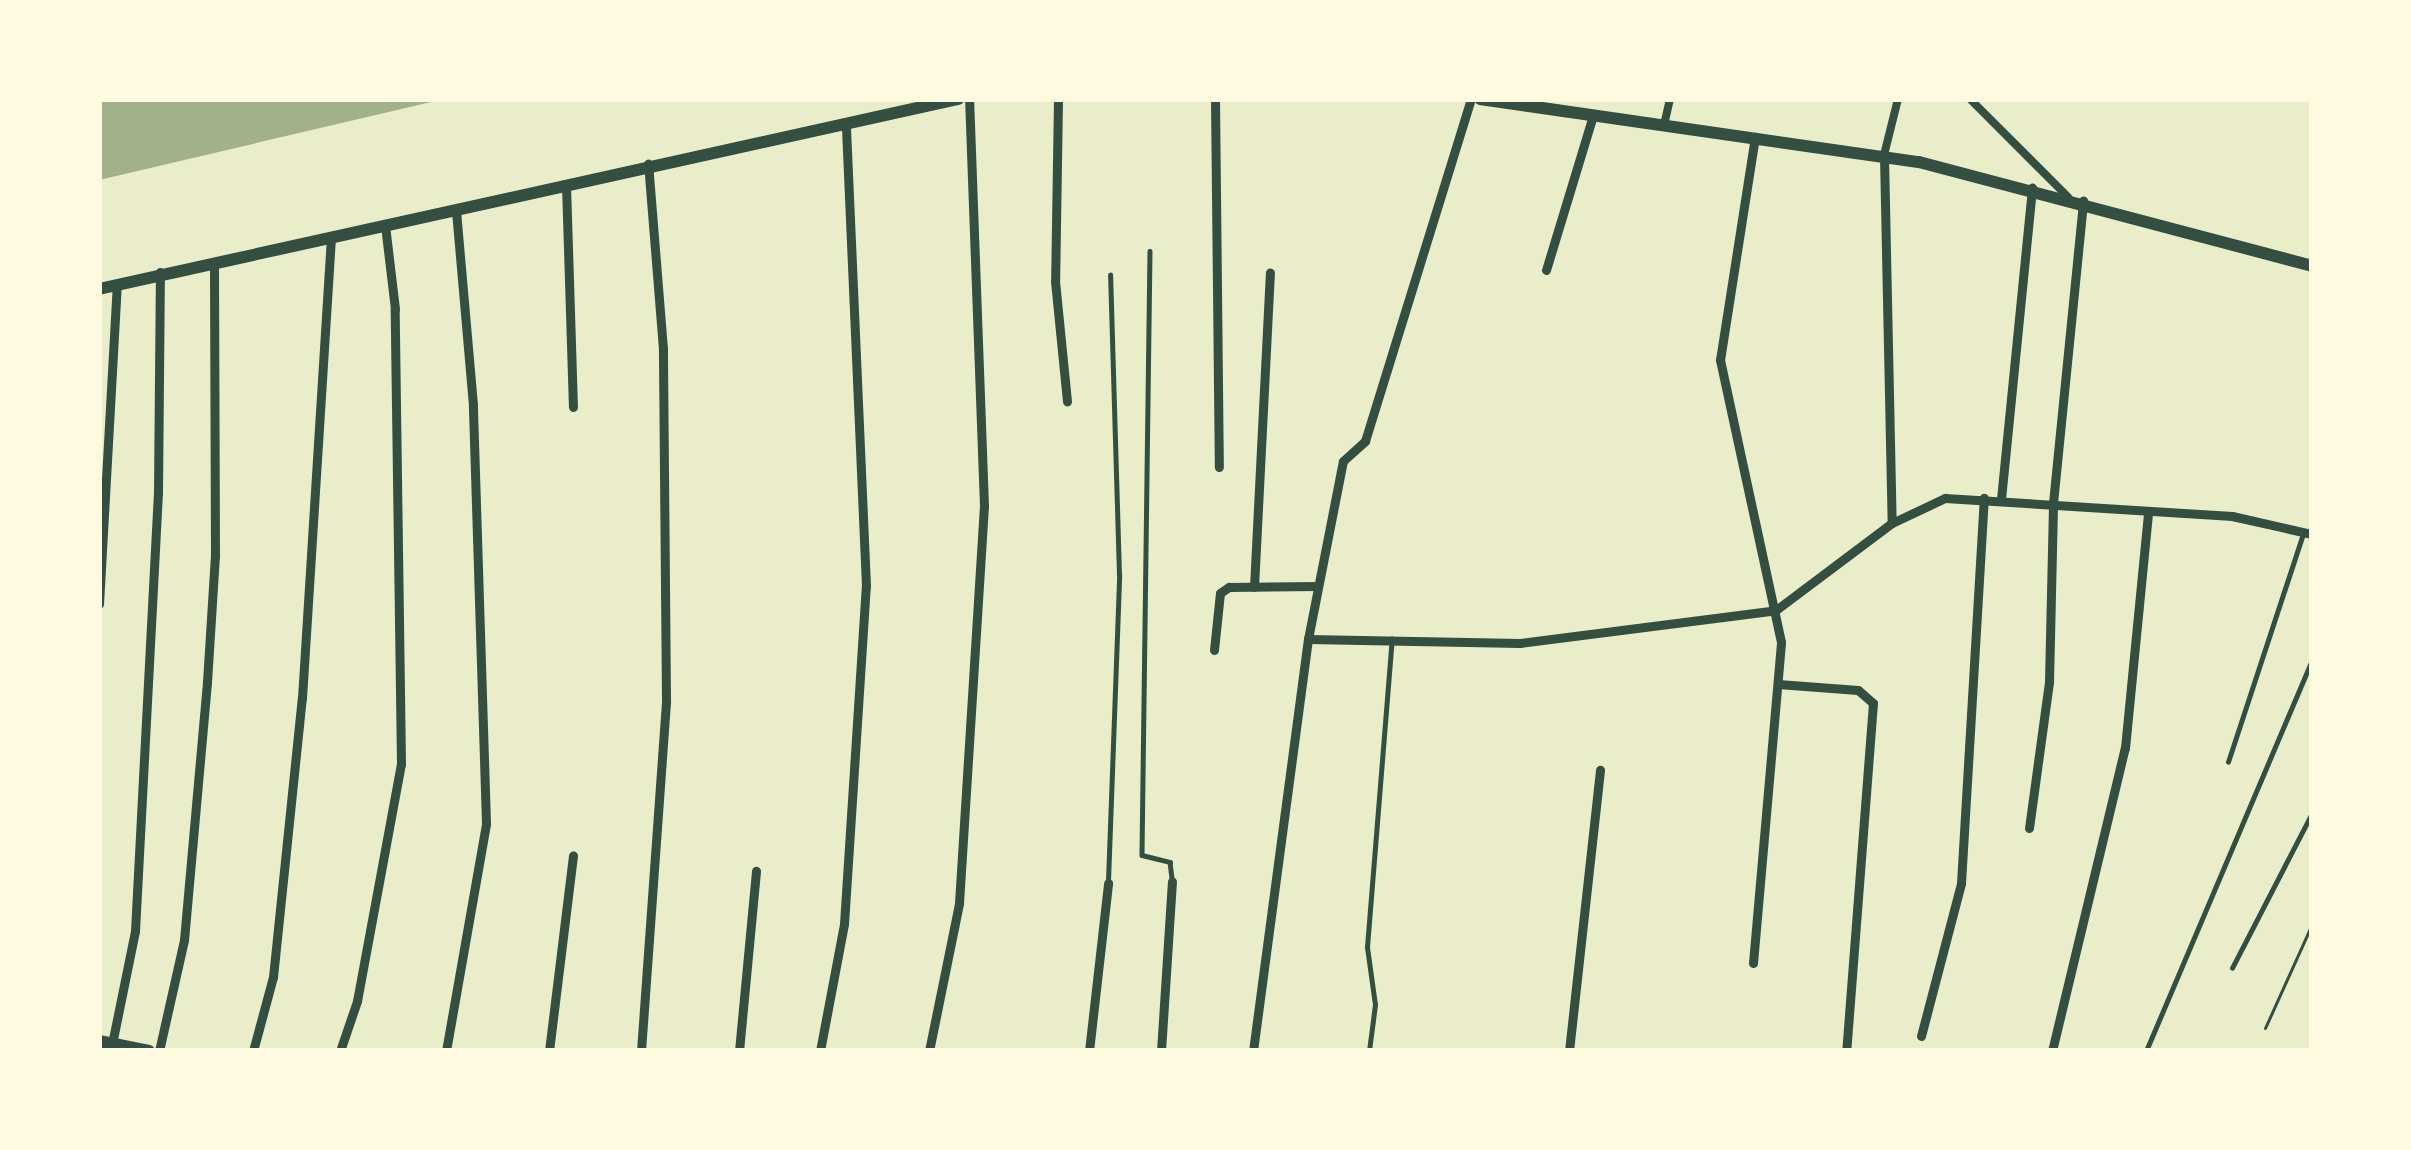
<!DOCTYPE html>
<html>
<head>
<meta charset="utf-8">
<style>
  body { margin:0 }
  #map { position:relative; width:2411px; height:1150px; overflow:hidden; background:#e9edc9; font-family:"IBM Plex Sans",sans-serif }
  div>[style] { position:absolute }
  .water>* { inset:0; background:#a3b18a }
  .path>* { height:3px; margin:-1.5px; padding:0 1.5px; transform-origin:1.5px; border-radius:1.5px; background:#344e41 }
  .service>* { height:4.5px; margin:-2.25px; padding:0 2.25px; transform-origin:2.25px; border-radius:2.25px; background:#344e41 }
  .pedestrian>* { height:8px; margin:-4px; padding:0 4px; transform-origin:4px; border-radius:4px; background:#344e41 }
  .minor>* { height:9px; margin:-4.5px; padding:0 4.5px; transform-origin:4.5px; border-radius:4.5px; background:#344e41 }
  .tertiary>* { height:12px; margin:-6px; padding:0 6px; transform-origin:6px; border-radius:6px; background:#344e41 }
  span { translate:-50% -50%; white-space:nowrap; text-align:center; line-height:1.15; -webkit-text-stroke:10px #fefae0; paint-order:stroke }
  .frame { position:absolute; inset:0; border:102px solid #fefae0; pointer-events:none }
</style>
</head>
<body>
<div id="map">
  <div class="water">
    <i style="clip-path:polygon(99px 99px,444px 99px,99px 180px)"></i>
  </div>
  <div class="path">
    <i style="left:2265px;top:1028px;width:114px;rotate:-65.7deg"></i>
  </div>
  <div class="service">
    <i style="left:1150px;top:251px;width:604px;rotate:90.76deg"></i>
    <i style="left:1142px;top:855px;width:29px;rotate:14deg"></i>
    <i style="left:1170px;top:862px;width:16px;rotate:83deg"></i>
    <i style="left:2228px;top:762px;width:240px;rotate:-71.8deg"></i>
    <i style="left:1108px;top:881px;width:306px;rotate:-87.9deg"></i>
    <i style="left:1119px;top:575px;width:300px;rotate:-91.7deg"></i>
    <i style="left:2232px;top:968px;width:174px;rotate:-62.7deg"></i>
    <i style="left:1369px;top:1051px;width:46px;rotate:-82.6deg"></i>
    <i style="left:1375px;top:1005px;width:59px;rotate:-97.9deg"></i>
    <i style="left:1367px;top:947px;width:309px;rotate:-85.4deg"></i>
    <i style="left:2146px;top:1051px;width:425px;rotate:-67deg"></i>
  </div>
  <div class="pedestrian">
    <i style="left:1970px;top:99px;width:139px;rotate:45deg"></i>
    <i style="left:1664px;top:125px;width:27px;rotate:-77deg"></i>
    <i style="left:1884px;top:155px;width:58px;rotate:-76deg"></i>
  </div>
  <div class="minor">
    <i style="left:1058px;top:99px;width:182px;rotate:90.9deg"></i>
    <i style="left:1055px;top:281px;width:121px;rotate:84.3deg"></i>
    <i style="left:1215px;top:99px;width:368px;rotate:89.4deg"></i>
    <i style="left:1884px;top:156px;width:367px;rotate:88.8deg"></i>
    <i style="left:566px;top:185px;width:222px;rotate:88.2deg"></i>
    <i style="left:1546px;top:270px;width:162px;rotate:-73.1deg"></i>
    <i style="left:2001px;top:499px;width:313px;rotate:-84.3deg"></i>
    <i style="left:1254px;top:587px;width:315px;rotate:-87.1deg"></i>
    <i style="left:99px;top:604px;width:319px;rotate:-86.8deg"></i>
    <i style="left:1308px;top:639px;width:212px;rotate:1.1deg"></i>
    <i style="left:1520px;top:643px;width:258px;rotate:-7.3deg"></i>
    <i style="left:1776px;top:610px;width:145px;rotate:-36.9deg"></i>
    <i style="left:1892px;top:523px;width:59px;rotate:-25.3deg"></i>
    <i style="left:1945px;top:498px;width:288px;rotate:3.6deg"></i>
    <i style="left:2232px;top:516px;width:82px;rotate:12.7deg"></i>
    <i style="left:1214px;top:650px;width:57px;rotate:-84deg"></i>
    <i style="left:1220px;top:593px;width:11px;rotate:-34deg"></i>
    <i style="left:1229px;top:587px;width:89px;rotate:-0.6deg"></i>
    <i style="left:1778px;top:684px;width:80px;rotate:4.3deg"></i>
    <i style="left:1858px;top:690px;width:20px;rotate:41deg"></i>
    <i style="left:1873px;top:703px;width:349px;rotate:94.4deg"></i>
    <i style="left:2029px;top:828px;width:147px;rotate:-82.2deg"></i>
    <i style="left:2049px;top:682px;width:179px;rotate:-88.7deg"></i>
    <i style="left:2053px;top:503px;width:304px;rotate:-84.3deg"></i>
    <i style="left:1753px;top:963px;width:322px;rotate:-85deg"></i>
    <i style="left:1781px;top:642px;width:289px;rotate:-102.2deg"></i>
    <i style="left:1720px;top:360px;width:226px;rotate:-81.1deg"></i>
    <i style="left:1921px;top:1036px;width:158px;rotate:-75.3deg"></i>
    <i style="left:1961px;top:883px;width:386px;rotate:-86.6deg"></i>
    <i style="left:112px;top:1044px;width:115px;rotate:-78.5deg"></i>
    <i style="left:135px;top:931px;width:439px;rotate:-87deg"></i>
    <i style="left:158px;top:493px;width:221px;rotate:-89.5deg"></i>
    <i style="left:159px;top:1051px;width:114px;rotate:-77.3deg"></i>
    <i style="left:184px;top:940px;width:259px;rotate:-84.9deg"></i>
    <i style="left:207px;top:682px;width:126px;rotate:-86.4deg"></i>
    <i style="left:215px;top:556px;width:293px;rotate:-90.2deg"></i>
    <i style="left:253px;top:1051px;width:77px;rotate:-74.9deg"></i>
    <i style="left:273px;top:977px;width:281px;rotate:-84.1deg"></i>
    <i style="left:302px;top:698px;width:462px;rotate:-86.4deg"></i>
    <i style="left:340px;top:1051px;width:53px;rotate:-71.2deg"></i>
    <i style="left:357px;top:1001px;width:241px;rotate:-79.5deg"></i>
    <i style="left:401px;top:764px;width:455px;rotate:-90.8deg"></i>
    <i style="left:395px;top:309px;width:85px;rotate:-96.8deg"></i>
    <i style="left:446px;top:1051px;width:231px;rotate:-80deg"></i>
    <i style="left:486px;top:823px;width:418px;rotate:-91.8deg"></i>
    <i style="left:473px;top:405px;width:196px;rotate:-95deg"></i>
    <i style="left:549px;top:1051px;width:197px;rotate:-83deg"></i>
    <i style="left:641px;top:1051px;width:351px;rotate:-85.9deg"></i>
    <i style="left:666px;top:701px;width:352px;rotate:-90.5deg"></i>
    <i style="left:663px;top:349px;width:186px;rotate:-94.6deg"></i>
    <i style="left:739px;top:1051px;width:181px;rotate:-84.6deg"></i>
    <i style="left:820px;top:1051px;width:129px;rotate:-79.3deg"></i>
    <i style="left:844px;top:924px;width:339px;rotate:-86.3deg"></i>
    <i style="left:866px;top:586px;width:462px;rotate:-92.5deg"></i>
    <i style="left:929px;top:1051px;width:151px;rotate:-78.5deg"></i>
    <i style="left:959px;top:903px;width:398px;rotate:-86.4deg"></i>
    <i style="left:984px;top:506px;width:407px;rotate:-92.1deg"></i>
    <i style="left:1089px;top:1051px;width:169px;rotate:-83.5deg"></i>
    <i style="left:1161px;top:1051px;width:170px;rotate:-86.3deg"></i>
    <i style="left:1253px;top:1051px;width:416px;rotate:-82.4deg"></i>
    <i style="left:1308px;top:639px;width:181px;rotate:-78.9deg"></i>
    <i style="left:1343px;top:461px;width:30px;rotate:-42deg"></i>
    <i style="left:1365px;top:441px;width:358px;rotate:-72.8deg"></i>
    <i style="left:1569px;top:1051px;width:283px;rotate:-83.7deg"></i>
    <i style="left:2052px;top:1051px;width:312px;rotate:-76.5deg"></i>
    <i style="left:2125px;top:748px;width:235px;rotate:-84.4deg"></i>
  </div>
  <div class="tertiary">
    <i style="left:1480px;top:99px;width:443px;rotate:8.2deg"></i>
    <i style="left:1919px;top:162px;width:407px;rotate:14.8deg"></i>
    <i style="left:99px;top:289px;width:880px;rotate:-12.47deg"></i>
    <i style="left:99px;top:1041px;width:51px;rotate:11.3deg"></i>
  </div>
  <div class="frame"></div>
</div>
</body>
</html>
